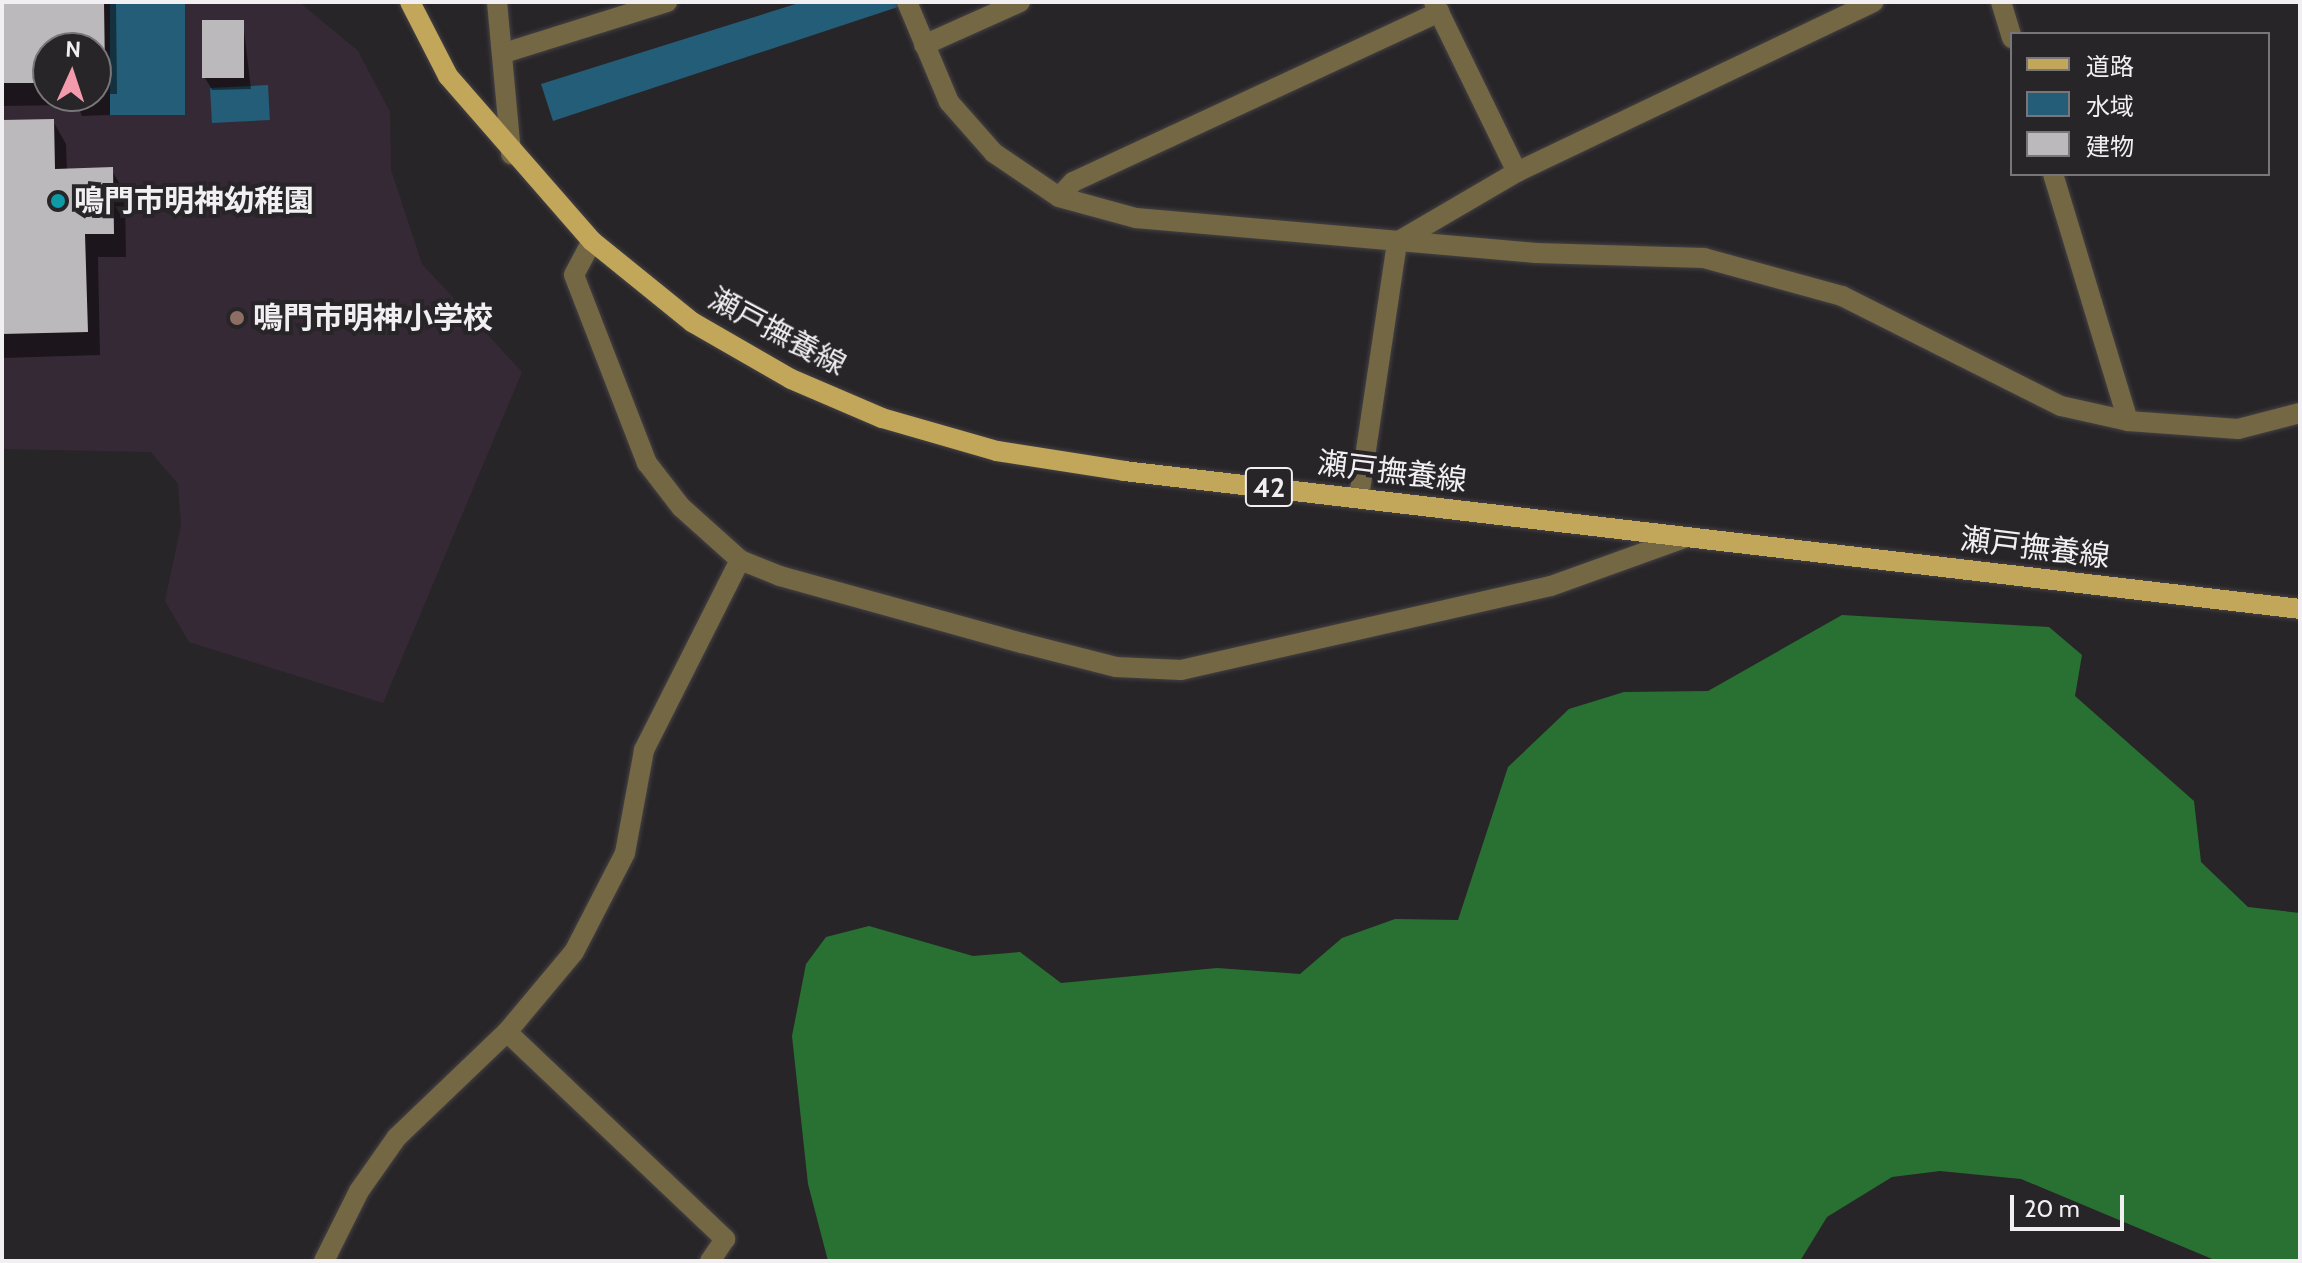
<!DOCTYPE html>
<html>
<head>
<meta charset="utf-8">
<style>
  body { margin:0 }
  #map { position:relative; width:2302px; height:1263px; overflow:hidden; background:#282528; font-family:Cabin,"Noto Sans JP",sans-serif }
  div>[style] { position:absolute }
  .education>* { inset:0; background:#362936 }
  .forest>* { inset:0; background:#287132 }
  .water>* { inset:0; background:#245d77; transform-origin:0 0 }
  .shadow>* { inset:0; background:#0007 }
  .building>* { inset:0; background:#bcb9bc; transform-origin:0 0 }
  .roads { filter:drop-shadow(0 0 2px #444144) drop-shadow(0 0 2px #444144) }
  .minor>* { height:20px; margin:-10px; padding:0 10px; transform-origin:10px; border-radius:10px; background:#746743 }
  .major>* { height:20px; margin:-10px; padding:0 10px; transform-origin:10px; border-radius:10px; background:#c2a65a }
  .dots>* { width:22px; height:22px; translate:-50% -50%; box-sizing:border-box; border:4px solid #282528; border-radius:50% }
  span { translate:-50% -50%; white-space:nowrap; text-align:center; line-height:1.15; -webkit-text-stroke:8px #282528; paint-order:stroke }
  .shield-label span { padding:2px 6px; background:#282528; border:2px solid; border-radius:6px; -webkit-text-stroke-width:0 }
  .shield-label { font-size:28px; color:#f1eff1; font-weight:700 }
  .poi-label { font-size:30px; color:#f1eff1; font-weight:700 }
  .left { translate:0 -50%; text-align:left }
  .street-label { font-size:30px; color:#f1eff1 }
  .frame { position:absolute; inset:0; border:4px solid #f1eff1; pointer-events:none }
  .legend { position:absolute; left:2010px; top:32px; width:260px; height:144px; box-sizing:border-box; background:#282528; border:2px solid #787678; margin:0; padding:10px 14px; list-style:none; font-size:24px; color:#f1eff1 }
  .legend li { display:flex; align-items:center; gap:16px; height:40px }
  .legend b { width:40px; border:2px solid #787678 }
  .north { position:absolute; left:32px; top:32px; width:80px; height:80px; box-sizing:border-box; background:#282528; border:2px solid #787678; border-radius:50%; rotate:3deg; font-size:22px; font-weight:700; line-height:32px; text-align:center; color:#f1eff1 }
  .north::after { content:''; display:block; margin:auto; width:28px; height:36px; background:#f39aac; clip-path:polygon(50% 0,100% 100%,50% 72%,0 100%) }
  .scale { position:absolute; left:2010px; top:1195px; width:114px; height:36px; box-sizing:border-box; border:4px solid #f1eff1; border-top:0; padding-left:10px; font-size:24px; line-height:28px; white-space:nowrap; color:#f1eff1; -webkit-text-stroke:6px #282528; paint-order:stroke }
</style>
</head>
<body>
<div id="map">
  <div class="education">
    <i style="clip-path:polygon(evenodd,2px 2px,299px 2px,358px 51px,390px 112px,391px 170px,422px 264px,522px 372px,383px 703px,189px 642px,165px 601px,181px 525px,178px 484px,151px 452px,2px 449px,2px 2px,48px 48px,96px 48px,96px 96px,48px 96px,48px 48px)"></i>
  </div>
  <div class="forest">
    <i style="clip-path:polygon(1842px 615px,2049px 627px,2082px 655px,2075px 696px,2194px 801px,2201px 862px,2248px 907px,2300px 913px,2300px 1261px,2217px 1261px,2021px 1179px,1940px 1171px,1892px 1177px,1827px 1217px,1800px 1261px,828px 1261px,808px 1184px,792px 1036px,806px 964px,826px 937px,869px 926px,973px 956px,1020px 952px,1061px 983px,1217px 968px,1300px 974px,1342px 938px,1395px 919px,1458px 920px,1508px 767px,1569px 709px,1624px 692px,1708px 691px)"></i>
  </div>
  <div class="water">
    <i style="left:110px;top:2px;width:75px;height:113px"></i>
    <i style="clip-path:polygon(802px 2px,913px 2px,553px 121px,541px 84px)"></i>
    <i style="left:268px;top:85px;width:35px;height:58px;rotate:87deg"></i>
  </div>
  <div class="shadow">
    <i style="clip-path:polygon(evenodd,2px 2px,116px 2px,117px 94px,110px 94px,110px 115px,82px 116px,77px 105px,2px 106px,2px 2px,48px 48px,96px 48px,96px 96px,48px 96px,48px 48px)"></i>
    <i style="clip-path:polygon(243px 22px,251px 89px,212px 90px,205px 78px)"></i>
    <i style="clip-path:polygon(53px 121px,66px 144px,67px 170px,111px 169px,125px 193px,126px 257px,98px 257px,100px 355px,2px 358px,2px 122px)"></i>
  </div>
  <div class="building">
    <i style="clip-path:polygon(2px 2px,104px 2px,105px 70px,96px 71px,96px 48px,48px 48px,48px 83px,2px 83px)"></i>
    <i style="left:202px;top:20px;width:42px;height:58px"></i>
    <i style="clip-path:polygon(54px 119px,55px 169px,113px 167px,114px 234px,85px 234px,88px 332px,2px 334px,2px 120px)"></i>
  </div>
  <div class="roads">
    <div class="minor">
      <i style="left:497px;top:2px;width:153px;rotate:84.7deg"></i>
      <i style="left:907px;top:2px;width:108px;rotate:67.2deg"></i>
      <i style="left:949px;top:102px;width:68px;rotate:48.6deg"></i>
      <i style="left:994px;top:153px;width:78px;rotate:34.1deg"></i>
      <i style="left:1059px;top:197px;width:80px;rotate:15.3deg"></i>
      <i style="left:1136px;top:218px;width:402px;rotate:5deg"></i>
      <i style="left:1536px;top:253px;width:168px;rotate:1.7deg"></i>
      <i style="left:1704px;top:258px;width:143px;rotate:15.4deg"></i>
      <i style="left:1842px;top:296px;width:245px;rotate:26.7deg"></i>
      <i style="left:2061px;top:406px;width:69px;rotate:12.6deg"></i>
      <i style="left:2128px;top:421px;width:110px;rotate:4.2deg"></i>
      <i style="left:2238px;top:429px;width:64px;rotate:-14.5deg"></i>
      <i style="left:1434px;top:2px;width:189px;rotate:64deg"></i>
      <i style="left:2001px;top:2px;width:38px;rotate:73deg"></i>
      <i style="left:924px;top:45px;width:105px;rotate:-24.1deg"></i>
      <i style="left:504px;top:53px;width:171px;rotate:-17.4deg"></i>
      <i style="left:2053px;top:174px;width:258px;rotate:73.1deg"></i>
      <i style="left:1059px;top:197px;width:21px;rotate:-47deg"></i>
      <i style="left:1073px;top:182px;width:404px;rotate:-24.9deg"></i>
      <i style="left:592px;top:241px;width:38px;rotate:118deg"></i>
      <i style="left:574px;top:275px;width:202px;rotate:68.8deg"></i>
      <i style="left:647px;top:463px;width:56px;rotate:52.3deg"></i>
      <i style="left:681px;top:507px;width:79px;rotate:41.9deg"></i>
      <i style="left:740px;top:560px;width:43px;rotate:21.8deg"></i>
      <i style="left:780px;top:576px;width:251px;rotate:15.5deg"></i>
      <i style="left:1022px;top:643px;width:97px;rotate:14.3deg"></i>
      <i style="left:1116px;top:667px;width:65px;rotate:2.6deg"></i>
      <i style="left:1181px;top:670px;width:379px;rotate:-12.8deg"></i>
      <i style="left:1551px;top:586px;width:141px;rotate:-19.8deg"></i>
      <i style="left:1397px;top:242px;width:139px;rotate:-30.3deg"></i>
      <i style="left:1517px;top:172px;width:395px;rotate:-25.5deg"></i>
      <i style="left:1359px;top:497px;width:258px;rotate:-81.5deg"></i>
      <i style="left:507px;top:1032px;width:301px;rotate:43.5deg"></i>
      <i style="left:725px;top:1239px;width:27px;rotate:124deg"></i>
      <i style="left:324px;top:1261px;width:78px;rotate:-63.4deg"></i>
      <i style="left:359px;top:1191px;width:66px;rotate:-54.9deg"></i>
      <i style="left:397px;top:1137px;width:152px;rotate:-43.7deg"></i>
      <i style="left:507px;top:1032px;width:104px;rotate:-50.1deg"></i>
      <i style="left:574px;top:952px;width:111px;rotate:-62.7deg"></i>
      <i style="left:625px;top:853px;width:105px;rotate:-79.5deg"></i>
      <i style="left:644px;top:750px;width:213px;rotate:-63.2deg"></i>
    </div>
    <div class="major">
      <i style="left:410px;top:2px;width:83px;rotate:62.8deg"></i>
      <i style="left:448px;top:76px;width:219px;rotate:48.9deg"></i>
      <i style="left:592px;top:241px;width:129px;rotate:39deg"></i>
      <i style="left:692px;top:322px;width:114px;rotate:29.9deg"></i>
      <i style="left:791px;top:379px;width:99px;rotate:23.2deg"></i>
      <i style="left:882px;top:418px;width:120px;rotate:16deg"></i>
      <i style="left:997px;top:451px;width:129px;rotate:8.9deg"></i>
      <i style="left:1124px;top:471px;width:1184px;rotate:6.69deg"></i>
    </div>
  </div>
  <div class="dots">
    <i style="left:58px;top:201px;background:#0f9aa8"></i>
    <i style="left:237px;top:318px;background:#8d6e63"></i>
  </div>
  <div class="shield-label">
    <span style="left:1269px;top:487px">42</span>
  </div>
  <div class="poi-label">
    <span class="left" style="left:74px;top:201px">鳴門市明神幼稚園</span>
    <span class="left" style="left:253px;top:318px">鳴門市明神小学校</span>
  </div>
  <div class="street-label">
    <span style="left:777px;top:332px;rotate:28deg">瀬戸撫養線</span>
    <span style="left:1392px;top:472px;rotate:7deg">瀬戸撫養線</span>
    <span style="left:2035px;top:548px;rotate:7deg">瀬戸撫養線</span>
  </div>
  <div class="frame"></div>
  <ul class="legend">
  <li><b style="height:10px;background:#c2a65a"></b>道路</li>
  <li><b style="height:22px;background:#245d77"></b>水域</li>
  <li><b style="height:22px;background:#bcb9bc"></b>建物</li>
  </ul>
  <div class="north">N</div>
  <div class="scale">20 m</div>
</div>
</body>
</html>
